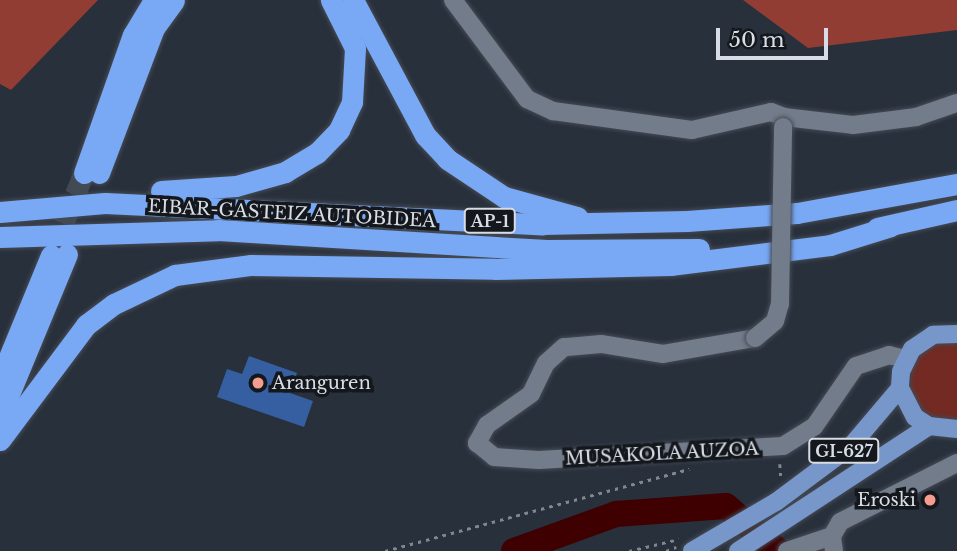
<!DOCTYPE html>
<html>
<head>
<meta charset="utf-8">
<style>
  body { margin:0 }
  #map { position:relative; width:957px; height:551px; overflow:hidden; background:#28303c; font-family:"Libre Baskerville",serif }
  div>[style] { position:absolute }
  .green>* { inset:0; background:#722a23 }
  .forest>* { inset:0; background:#923d34 }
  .river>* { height:26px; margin:-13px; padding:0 13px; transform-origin:13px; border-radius:13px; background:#3e0001 }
  .building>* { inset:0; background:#355fa1 }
  .highway-tunnel>* { height:21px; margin-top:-10.5px; transform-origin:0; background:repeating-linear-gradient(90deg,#424a55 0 21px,transparent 0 31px) }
  .path>* { height:2.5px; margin-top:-1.25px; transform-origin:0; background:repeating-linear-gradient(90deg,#808791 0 3.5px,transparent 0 8.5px) }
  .roads { filter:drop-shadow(0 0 2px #454b55) drop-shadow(0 0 2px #454b55) }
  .minor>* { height:18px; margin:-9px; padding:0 9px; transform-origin:9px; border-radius:9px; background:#737c8b }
  .major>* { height:18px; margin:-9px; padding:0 9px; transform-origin:9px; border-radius:9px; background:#7797cb }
  .highway>* { height:21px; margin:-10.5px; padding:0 10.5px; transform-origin:10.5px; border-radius:10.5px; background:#79a9f5 }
  .bridges { filter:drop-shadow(0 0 2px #454b55) drop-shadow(0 0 2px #454b55) }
  .minor-bridge>* { height:18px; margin:-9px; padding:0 9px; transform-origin:9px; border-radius:9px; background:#737c8b }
  .dots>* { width:19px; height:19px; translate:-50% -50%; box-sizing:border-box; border:4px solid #14181d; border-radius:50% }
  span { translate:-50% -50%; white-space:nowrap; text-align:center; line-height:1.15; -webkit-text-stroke:7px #14181d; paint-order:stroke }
  .shield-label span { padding:2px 5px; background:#14181d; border:2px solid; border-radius:5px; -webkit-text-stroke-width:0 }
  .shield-label { font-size:16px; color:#d8dde5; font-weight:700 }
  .street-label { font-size:18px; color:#d8dde5 }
  .poi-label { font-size:18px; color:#d8dde5 }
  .left { translate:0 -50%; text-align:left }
  .right { translate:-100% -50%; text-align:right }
  .scale { position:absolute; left:716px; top:28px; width:112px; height:32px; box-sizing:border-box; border:4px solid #d8dde5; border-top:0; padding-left:9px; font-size:21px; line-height:24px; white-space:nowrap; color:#d8dde5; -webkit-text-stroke:5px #14181d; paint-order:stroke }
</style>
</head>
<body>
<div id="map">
  <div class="green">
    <i style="clip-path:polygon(941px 340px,957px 340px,957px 422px,925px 415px,910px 393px,911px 366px,918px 354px)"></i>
  </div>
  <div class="forest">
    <i style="clip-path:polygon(0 0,98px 0,11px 90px,0 84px)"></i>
    <i style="clip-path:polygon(743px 0,957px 0,957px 30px,808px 48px)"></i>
  </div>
  <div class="river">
    <i style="left:514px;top:551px;width:109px;rotate:-19.9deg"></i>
    <i style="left:616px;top:514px;width:110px;rotate:-4.2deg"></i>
    <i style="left:726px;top:506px;width:69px;rotate:40.9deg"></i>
  </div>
  <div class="building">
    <i style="clip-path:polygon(249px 356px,297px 373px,290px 393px,313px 401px,304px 427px,217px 397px,227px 369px,242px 374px)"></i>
  </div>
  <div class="highway-tunnel">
    <i style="left:52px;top:252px;width:85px;rotate:-67.9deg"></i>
  </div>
  <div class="path">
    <i style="left:780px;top:464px;width:14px;rotate:86deg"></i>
    <i style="left:385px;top:551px;width:315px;rotate:-15.1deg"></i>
    <i style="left:629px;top:551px;width:51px;rotate:-13.5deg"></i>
    <i style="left:666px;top:551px;width:11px;rotate:-22deg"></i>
  </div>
  <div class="roads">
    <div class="minor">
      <i style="left:453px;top:0;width:124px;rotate:53.2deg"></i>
      <i style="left:527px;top:99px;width:29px;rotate:25deg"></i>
      <i style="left:553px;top:111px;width:140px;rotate:7.8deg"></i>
      <i style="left:692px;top:130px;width:81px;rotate:-12.8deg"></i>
      <i style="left:771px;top:112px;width:14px;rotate:21deg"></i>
      <i style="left:784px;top:117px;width:10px;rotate:96deg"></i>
      <i style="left:784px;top:117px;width:69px;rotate:6.6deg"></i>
      <i style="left:853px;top:125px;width:64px;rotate:-7.2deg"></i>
      <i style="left:916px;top:117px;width:43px;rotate:-18.9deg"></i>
      <i style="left:755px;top:338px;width:93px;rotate:170.1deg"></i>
      <i style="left:663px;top:354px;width:63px;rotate:-170.8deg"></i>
      <i style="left:601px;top:344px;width:37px;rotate:175deg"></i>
      <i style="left:564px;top:347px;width:24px;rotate:138deg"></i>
      <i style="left:546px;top:363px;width:34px;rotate:116deg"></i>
      <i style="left:531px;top:394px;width:54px;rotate:144.8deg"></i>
      <i style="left:487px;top:425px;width:21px;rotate:119deg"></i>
      <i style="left:477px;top:443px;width:22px;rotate:39deg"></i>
      <i style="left:494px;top:457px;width:45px;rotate:3.8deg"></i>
      <i style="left:539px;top:460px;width:244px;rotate:-3.3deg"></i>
      <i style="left:783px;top:446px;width:36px;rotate:-32deg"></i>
      <i style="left:814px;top:427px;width:74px;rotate:-55.5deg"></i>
      <i style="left:856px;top:366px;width:35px;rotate:-18deg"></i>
      <i style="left:889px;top:355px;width:16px;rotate:14deg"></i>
      <i style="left:787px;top:551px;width:47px;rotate:-18.4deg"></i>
      <i style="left:834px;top:551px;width:15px;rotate:-98deg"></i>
      <i style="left:832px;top:536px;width:16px;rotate:-60deg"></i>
      <i style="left:840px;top:522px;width:131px;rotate:-26.8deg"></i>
    </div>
    <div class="major">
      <i style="left:957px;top:334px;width:24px;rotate:178deg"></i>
      <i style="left:933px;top:335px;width:25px;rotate:146deg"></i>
      <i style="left:912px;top:349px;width:25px;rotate:116deg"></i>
      <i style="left:901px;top:372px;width:16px;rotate:94deg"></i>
      <i style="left:900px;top:388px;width:33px;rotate:63deg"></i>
      <i style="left:915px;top:417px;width:17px;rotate:33deg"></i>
      <i style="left:929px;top:426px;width:28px;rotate:6deg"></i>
      <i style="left:692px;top:551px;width:97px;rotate:-30.3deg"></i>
      <i style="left:776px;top:502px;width:94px;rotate:-36.7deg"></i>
      <i style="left:851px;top:446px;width:76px;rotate:-49.8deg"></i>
      <i style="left:738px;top:551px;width:228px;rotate:-33.2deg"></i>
    </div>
    <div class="highway">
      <i style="left:353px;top:0;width:153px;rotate:61.9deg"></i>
      <i style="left:425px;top:135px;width:33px;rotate:47deg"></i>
      <i style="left:447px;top:159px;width:69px;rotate:33.7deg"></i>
      <i style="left:504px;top:197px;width:76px;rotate:15.3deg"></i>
      <i style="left:84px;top:173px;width:146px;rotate:-70.5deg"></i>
      <i style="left:133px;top:35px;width:41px;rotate:-59deg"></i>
      <i style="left:99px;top:173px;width:155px;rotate:-69.2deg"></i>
      <i style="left:154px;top:28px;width:34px;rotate:-54deg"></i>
      <i style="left:161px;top:191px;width:75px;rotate:-3.8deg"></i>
      <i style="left:236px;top:186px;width:51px;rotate:-15.9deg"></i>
      <i style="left:285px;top:172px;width:37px;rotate:-31deg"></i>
      <i style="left:317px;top:153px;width:32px;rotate:-46deg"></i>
      <i style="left:339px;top:130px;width:31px;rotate:-65deg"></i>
      <i style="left:352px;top:102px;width:54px;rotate:-86.8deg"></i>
      <i style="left:355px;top:48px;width:54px;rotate:-116.6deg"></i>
      <i style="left:0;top:212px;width:105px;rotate:-4.9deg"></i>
      <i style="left:105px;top:203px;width:438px;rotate:2.8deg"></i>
      <i style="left:542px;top:224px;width:145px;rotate:-1.2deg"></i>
      <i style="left:687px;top:221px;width:110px;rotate:-4.2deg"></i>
      <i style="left:797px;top:213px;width:163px;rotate:-10.3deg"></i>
      <i style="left:877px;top:228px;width:82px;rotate:-12.7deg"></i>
      <i style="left:0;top:237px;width:218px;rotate:-1.8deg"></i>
      <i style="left:218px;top:230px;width:329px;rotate:3.5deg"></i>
      <i style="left:546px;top:250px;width:153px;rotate:-0.4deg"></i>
      <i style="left:0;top:379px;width:134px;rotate:-67.6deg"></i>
      <i style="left:0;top:416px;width:175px;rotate:-67.5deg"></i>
      <i style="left:0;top:440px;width:144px;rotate:-53.2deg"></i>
      <i style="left:86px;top:325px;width:35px;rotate:-37deg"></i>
      <i style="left:114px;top:304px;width:68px;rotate:-25.4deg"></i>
      <i style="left:175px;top:275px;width:77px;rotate:-7.5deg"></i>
      <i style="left:251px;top:265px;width:244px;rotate:0.9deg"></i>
      <i style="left:495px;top:269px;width:175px;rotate:-1.3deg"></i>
      <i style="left:670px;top:265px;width:161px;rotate:-7.1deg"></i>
      <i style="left:830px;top:245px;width:64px;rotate:-17.3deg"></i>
    </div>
  </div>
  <div class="bridges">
    <div class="minor-bridge">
      <i style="left:755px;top:338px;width:26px;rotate:-40deg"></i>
      <i style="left:775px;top:321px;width:18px;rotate:-74deg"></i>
      <i style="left:780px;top:304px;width:177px;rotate:-89deg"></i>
    </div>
  </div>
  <div class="dots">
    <i style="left:258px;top:383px;background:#f59c91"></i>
    <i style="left:930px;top:500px;background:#f59c91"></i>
  </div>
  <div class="shield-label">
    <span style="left:490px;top:221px">AP-1</span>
    <span style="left:844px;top:451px">GI-627</span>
  </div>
  <div class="street-label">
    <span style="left:292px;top:214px;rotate:3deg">EIBAR-GASTEIZ AUTOBIDEA</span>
    <span style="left:662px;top:454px;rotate:-3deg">MUSAKOLA AUZOA</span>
  </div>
  <div class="poi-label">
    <span class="left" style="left:272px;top:383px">Aranguren</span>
    <span class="right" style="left:916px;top:500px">Eroski</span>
  </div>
  <div class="scale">50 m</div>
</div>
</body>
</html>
